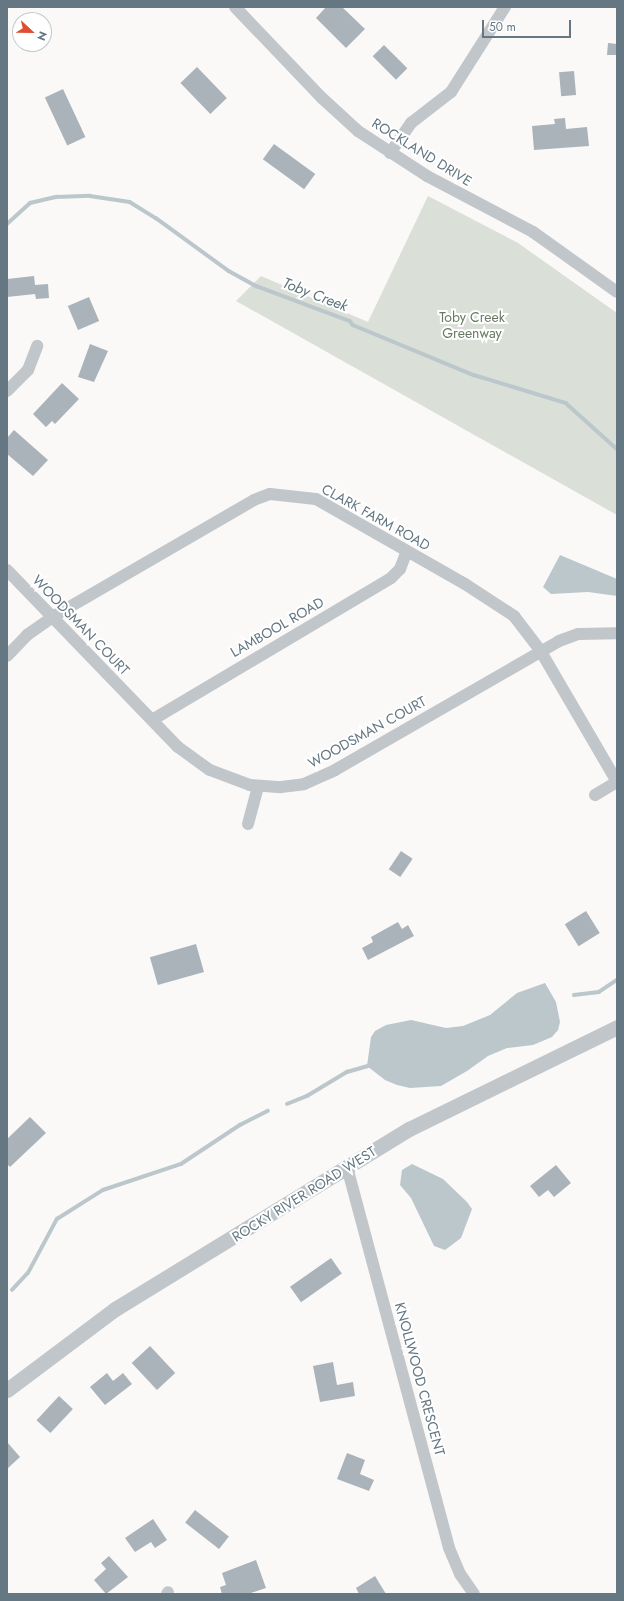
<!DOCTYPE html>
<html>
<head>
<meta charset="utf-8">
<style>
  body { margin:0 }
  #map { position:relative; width:624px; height:1601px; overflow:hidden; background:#faf9f8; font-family:Jost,sans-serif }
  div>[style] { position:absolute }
  .green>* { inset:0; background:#dadfd7 }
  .water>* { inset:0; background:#bbc7cb }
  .stream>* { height:3.5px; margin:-1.75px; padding:0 1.75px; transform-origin:1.75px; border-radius:1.75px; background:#bbc7cb }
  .building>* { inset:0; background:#aab3b9; transform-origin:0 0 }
  .minor>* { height:12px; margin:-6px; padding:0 6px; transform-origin:6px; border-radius:6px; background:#c1c6ca }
  .tertiary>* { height:15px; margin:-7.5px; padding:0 7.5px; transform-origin:7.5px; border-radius:7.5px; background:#c1c6ca }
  span { translate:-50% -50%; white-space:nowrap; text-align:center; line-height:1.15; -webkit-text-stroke:4px #fff; paint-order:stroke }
  .street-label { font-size:14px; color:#657782 }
  .park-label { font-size:14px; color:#697a64 }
  .water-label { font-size:15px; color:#60767c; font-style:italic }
  .frame { position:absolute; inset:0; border:8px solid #657782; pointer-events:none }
  .north { position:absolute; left:12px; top:12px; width:40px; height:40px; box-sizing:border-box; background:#fff; border:1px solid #c1c9cd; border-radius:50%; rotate:112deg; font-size:11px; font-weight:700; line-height:16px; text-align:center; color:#657782 }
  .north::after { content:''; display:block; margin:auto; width:14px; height:18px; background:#e24d2f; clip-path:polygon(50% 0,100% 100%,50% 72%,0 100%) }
  .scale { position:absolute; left:482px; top:20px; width:89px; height:18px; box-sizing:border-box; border:2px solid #657782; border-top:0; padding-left:5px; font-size:12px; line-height:14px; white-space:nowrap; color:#657782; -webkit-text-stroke:3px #fff; paint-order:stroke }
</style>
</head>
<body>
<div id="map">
  <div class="green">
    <i style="clip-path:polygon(428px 196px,518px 243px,617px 313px,617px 515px,236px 301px,261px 276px,368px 322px)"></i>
  </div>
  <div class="water">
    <i style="clip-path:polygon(560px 555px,617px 579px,617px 596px,588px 592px,551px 594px,543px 587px)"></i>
    <i style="clip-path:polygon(545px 983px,556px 1002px,560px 1022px,558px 1030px,552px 1037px,533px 1045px,507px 1048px,488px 1056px,467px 1071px,441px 1086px,410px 1088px,397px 1085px,385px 1080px,367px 1066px,371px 1037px,375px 1031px,386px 1025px,411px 1020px,446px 1028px,463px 1026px,490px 1015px,517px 993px)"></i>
    <i style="clip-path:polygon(412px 1164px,443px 1179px,467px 1202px,472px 1209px,461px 1238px,445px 1250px,434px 1246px,411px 1198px,400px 1185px,402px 1170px)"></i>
  </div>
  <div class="stream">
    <i style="left:7px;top:224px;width:31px;rotate:-42deg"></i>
    <i style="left:30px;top:203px;width:27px;rotate:-13deg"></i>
    <i style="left:56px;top:197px;width:34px;rotate:-2deg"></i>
    <i style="left:90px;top:196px;width:40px;rotate:8.5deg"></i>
    <i style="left:130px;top:202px;width:31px;rotate:32deg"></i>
    <i style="left:156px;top:218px;width:90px;rotate:36deg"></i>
    <i style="left:229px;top:271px;width:31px;rotate:29deg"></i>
    <i style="left:256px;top:286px;width:100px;rotate:20.4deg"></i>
    <i style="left:350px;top:321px;width:5px;rotate:53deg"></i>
    <i style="left:353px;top:325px;width:131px;rotate:22.5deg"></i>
    <i style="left:474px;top:375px;width:96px;rotate:16.9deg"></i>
    <i style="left:566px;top:403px;width:69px;rotate:42deg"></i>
    <i style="left:574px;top:995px;width:25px;rotate:-7deg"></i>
    <i style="left:599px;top:992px;width:22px;rotate:-34deg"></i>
    <i style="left:287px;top:1104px;width:22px;rotate:-22deg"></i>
    <i style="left:307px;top:1096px;width:47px;rotate:-31deg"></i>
    <i style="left:347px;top:1072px;width:25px;rotate:-16deg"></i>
    <i style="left:12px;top:1290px;width:23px;rotate:-47deg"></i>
    <i style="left:28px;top:1273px;width:61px;rotate:-61.8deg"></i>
    <i style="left:57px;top:1219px;width:54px;rotate:-32.2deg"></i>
    <i style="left:103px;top:1190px;width:82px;rotate:-18.4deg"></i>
    <i style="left:181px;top:1164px;width:71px;rotate:-33.5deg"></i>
    <i style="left:240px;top:1125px;width:31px;rotate:-27deg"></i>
  </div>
  <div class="building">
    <i style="clip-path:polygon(326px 7px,342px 7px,365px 29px,346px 48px,316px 18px)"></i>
    <i style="clip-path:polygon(608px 43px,617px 44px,617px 55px,607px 55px)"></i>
    <i style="left:384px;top:45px;width:33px;height:16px;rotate:45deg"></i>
    <i style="left:197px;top:67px;width:43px;height:23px;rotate:46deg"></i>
    <i style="left:574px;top:71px;width:24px;height:15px;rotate:85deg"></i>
    <i style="left:63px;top:89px;width:53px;height:20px;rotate:65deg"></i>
    <i style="clip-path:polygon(565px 118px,566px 129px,587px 127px,589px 146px,534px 150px,532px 126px,555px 124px,554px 119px)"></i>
    <i style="left:274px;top:144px;width:51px;height:19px;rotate:36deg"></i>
    <i style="clip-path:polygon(34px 276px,35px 285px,48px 284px,49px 298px,36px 299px,35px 294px,7px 297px,7px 279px)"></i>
    <i style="left:89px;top:297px;width:26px;height:23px;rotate:67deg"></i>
    <i style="clip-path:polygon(90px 344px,108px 351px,94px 382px,78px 377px)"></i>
    <i style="clip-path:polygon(62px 383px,79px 399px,55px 424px,52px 421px,46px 427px,33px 414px)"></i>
    <i style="clip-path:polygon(14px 430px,48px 460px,33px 476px,7px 454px,7px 438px)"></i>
    <i style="left:401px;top:851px;width:14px;height:22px;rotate:34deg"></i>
    <i style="left:586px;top:911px;width:26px;height:25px;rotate:58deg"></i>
    <i style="clip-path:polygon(398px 922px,402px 929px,408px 925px,414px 936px,368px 960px,362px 948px,373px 942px,371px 937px)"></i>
    <i style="left:196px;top:944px;width:29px;height:48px;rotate:74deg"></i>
    <i style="clip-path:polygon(30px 1117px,46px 1133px,10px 1167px,7px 1164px,7px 1139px)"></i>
    <i style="clip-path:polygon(556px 1165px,571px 1183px,554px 1197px,548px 1190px,539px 1197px,530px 1186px)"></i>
    <i style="left:331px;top:1258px;width:19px;height:50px;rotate:55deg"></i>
    <i style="left:150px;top:1346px;width:37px;height:25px;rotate:47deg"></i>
    <i style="clip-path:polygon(333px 1362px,337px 1385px,353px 1382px,355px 1396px,320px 1402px,313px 1366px)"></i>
    <i style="clip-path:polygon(107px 1373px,113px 1381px,123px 1373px,132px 1384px,105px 1405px,90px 1387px)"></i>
    <i style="left:59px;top:1396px;width:19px;height:33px;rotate:43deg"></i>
    <i style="clip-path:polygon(7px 1442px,20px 1457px,7px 1469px)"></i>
    <i style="clip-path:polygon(347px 1453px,365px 1460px,360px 1474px,374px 1480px,369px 1491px,337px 1479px)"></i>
    <i style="left:195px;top:1510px;width:43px;height:16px;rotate:38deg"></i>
    <i style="clip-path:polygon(153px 1519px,167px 1540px,155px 1548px,151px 1542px,135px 1552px,125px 1538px)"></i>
    <i style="clip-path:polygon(109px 1556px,128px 1577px,106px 1594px,94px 1580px,106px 1569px,101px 1563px)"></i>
    <i style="clip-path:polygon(256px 1560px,266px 1588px,248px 1594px,222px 1594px,220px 1587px,226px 1585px,222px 1573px)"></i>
    <i style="clip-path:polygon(375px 1576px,386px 1594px,359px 1594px,356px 1588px)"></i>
  </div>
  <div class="minor">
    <i style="left:235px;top:7px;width:126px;rotate:46.3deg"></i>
    <i style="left:322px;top:98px;width:49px;rotate:42.5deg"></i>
    <i style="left:358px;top:131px;width:82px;rotate:33.1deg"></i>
    <i style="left:427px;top:176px;width:120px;rotate:27.8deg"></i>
    <i style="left:533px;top:232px;width:103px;rotate:35.5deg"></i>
    <i style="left:390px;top:153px;width:37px;rotate:-55deg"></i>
    <i style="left:411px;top:123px;width:51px;rotate:-37.8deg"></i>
    <i style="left:451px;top:92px;width:101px;rotate:-57.6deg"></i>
    <i style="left:7px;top:391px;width:30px;rotate:-45deg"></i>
    <i style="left:28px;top:370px;width:26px;rotate:-69deg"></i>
    <i style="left:7px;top:570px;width:246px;rotate:46deg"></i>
    <i style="left:178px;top:747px;width:39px;rotate:36deg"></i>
    <i style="left:210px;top:770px;width:43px;rotate:20.6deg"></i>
    <i style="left:250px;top:785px;width:31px;rotate:4deg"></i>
    <i style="left:281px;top:787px;width:23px;rotate:-7deg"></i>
    <i style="left:304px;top:784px;width:34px;rotate:-24deg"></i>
    <i style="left:335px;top:770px;width:258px;rotate:-29.9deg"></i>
    <i style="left:559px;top:641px;width:20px;rotate:-20deg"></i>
    <i style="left:578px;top:634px;width:39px;rotate:-1deg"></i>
    <i style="left:7px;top:656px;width:29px;rotate:-46deg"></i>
    <i style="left:27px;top:635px;width:33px;rotate:-35deg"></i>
    <i style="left:54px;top:616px;width:231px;rotate:-30.1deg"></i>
    <i style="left:254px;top:500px;width:17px;rotate:-21deg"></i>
    <i style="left:270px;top:494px;width:46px;rotate:6.2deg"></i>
    <i style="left:316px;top:499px;width:172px;rotate:29.7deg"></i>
    <i style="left:465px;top:584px;width:59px;rotate:33.1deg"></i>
    <i style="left:514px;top:616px;width:43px;rotate:52.6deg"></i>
    <i style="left:540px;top:650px;width:153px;rotate:59.7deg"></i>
    <i style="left:152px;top:720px;width:278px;rotate:-30.7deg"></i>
    <i style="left:391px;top:578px;width:13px;rotate:-45deg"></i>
    <i style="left:400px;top:569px;width:19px;rotate:-69deg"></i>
    <i style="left:595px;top:795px;width:26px;rotate:-31deg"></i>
    <i style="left:248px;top:824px;width:39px;rotate:-75deg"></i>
    <i style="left:347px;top:1167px;width:394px;rotate:75deg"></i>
    <i style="left:449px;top:1548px;width:28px;rotate:67deg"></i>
    <i style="left:460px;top:1574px;width:24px;rotate:55deg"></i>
    <i style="left:167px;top:1594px;width:2px;rotate:-63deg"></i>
  </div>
  <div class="tertiary">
    <i style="left:7px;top:1390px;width:135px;rotate:-36.9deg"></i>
    <i style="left:115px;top:1309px;width:345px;rotate:-31.5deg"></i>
    <i style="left:409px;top:1129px;width:232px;rotate:-26.1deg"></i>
  </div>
  <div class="street-label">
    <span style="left:422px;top:152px;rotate:32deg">ROCKLAND DRIVE</span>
    <span style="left:376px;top:517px;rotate:29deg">CLARK FARM ROAD</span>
    <span style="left:81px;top:625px;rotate:46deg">WOODSMAN COURT</span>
    <span style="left:277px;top:627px;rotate:-30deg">LAMBOOL ROAD</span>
    <span style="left:367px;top:732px;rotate:-29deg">WOODSMAN COURT</span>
    <span style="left:304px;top:1194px;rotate:-32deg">ROCKY RIVER ROAD WEST</span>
    <span style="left:420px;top:1379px;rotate:75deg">KNOLLWOOD CRESCENT</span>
  </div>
  <div class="park-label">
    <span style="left:472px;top:325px">Toby Creek<br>Greenway</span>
  </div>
  <div class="water-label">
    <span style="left:315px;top:295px;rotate:21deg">Toby Creek</span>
  </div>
  <div class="frame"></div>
  <div class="north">N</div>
  <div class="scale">50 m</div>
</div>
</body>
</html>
